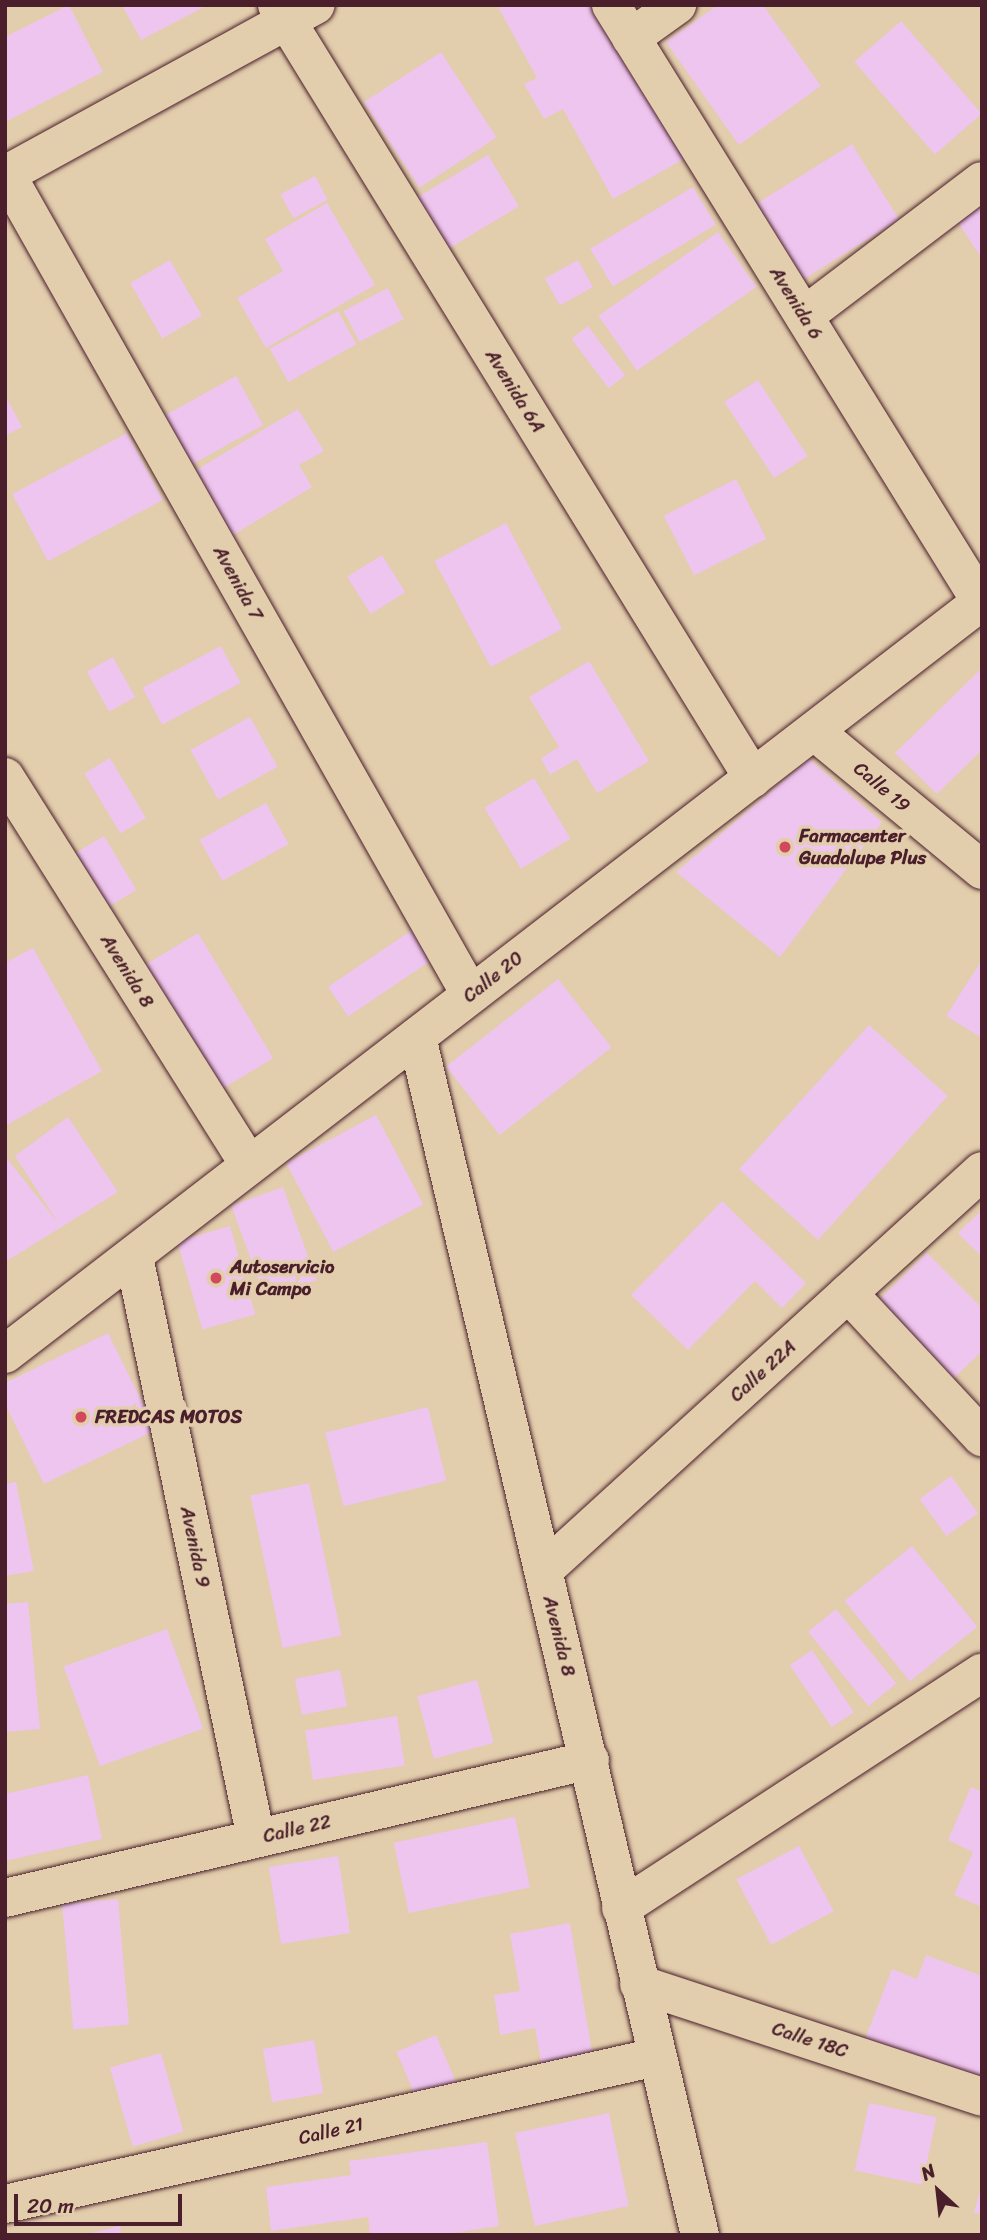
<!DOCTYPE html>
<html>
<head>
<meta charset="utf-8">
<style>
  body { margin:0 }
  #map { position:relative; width:987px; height:2240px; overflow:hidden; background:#e2cdac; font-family:Sriracha,sans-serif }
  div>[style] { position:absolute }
  .building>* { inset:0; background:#eec5ee; transform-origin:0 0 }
  .roads { filter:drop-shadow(0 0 2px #4a1f2b) drop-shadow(0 0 2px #4a1f2b) }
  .minor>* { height:38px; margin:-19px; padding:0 19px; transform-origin:19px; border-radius:19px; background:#e2cdac }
  .dots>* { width:19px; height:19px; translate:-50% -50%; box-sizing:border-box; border:4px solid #e2cdac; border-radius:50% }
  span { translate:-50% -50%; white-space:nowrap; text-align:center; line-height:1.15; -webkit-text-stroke:7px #e2cdac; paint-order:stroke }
  .street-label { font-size:19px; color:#4a1f2b }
  .poi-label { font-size:19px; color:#4a1f2b; font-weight:700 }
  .left { translate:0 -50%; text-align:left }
  .frame { position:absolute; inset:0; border:7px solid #4a1f2b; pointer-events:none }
  .north { position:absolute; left:903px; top:2156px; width:70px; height:70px; -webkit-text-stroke:5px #e2cdac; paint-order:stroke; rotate:333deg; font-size:19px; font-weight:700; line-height:28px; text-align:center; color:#4a1f2b }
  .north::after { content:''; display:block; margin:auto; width:24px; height:32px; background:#4a1f2b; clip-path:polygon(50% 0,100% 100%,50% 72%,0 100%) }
  .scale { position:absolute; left:14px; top:2194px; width:168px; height:32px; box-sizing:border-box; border:4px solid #4a1f2b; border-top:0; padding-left:9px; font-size:21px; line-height:24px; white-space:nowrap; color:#4a1f2b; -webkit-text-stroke:5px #e2cdac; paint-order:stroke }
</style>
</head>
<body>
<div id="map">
  <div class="building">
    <i style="clip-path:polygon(69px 5px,103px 72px,5px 122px,5px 37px)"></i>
    <i style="clip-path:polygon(122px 5px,208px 5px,141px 40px)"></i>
    <i style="clip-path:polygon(497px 5px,598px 5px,684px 159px,613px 199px,563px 109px,544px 119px,524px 84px,537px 78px)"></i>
    <i style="clip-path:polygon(718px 5px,763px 5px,821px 86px,739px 145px,666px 42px)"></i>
    <i style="left:901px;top:21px;width:123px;height:62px;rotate:49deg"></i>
    <i style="left:441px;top:52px;width:102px;height:92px;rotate:57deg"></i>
    <i style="left:852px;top:144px;width:89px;height:115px;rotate:58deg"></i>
    <i style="left:488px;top:155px;width:60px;height:89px;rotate:59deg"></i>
    <i style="left:315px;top:176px;width:27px;height:39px;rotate:62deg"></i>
    <i style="left:693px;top:187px;width:44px;height:120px;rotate:59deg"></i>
    <i style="clip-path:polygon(982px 199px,982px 259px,954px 216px)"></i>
    <i style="clip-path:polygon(327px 203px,375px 285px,266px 348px,237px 298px,283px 271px,265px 239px)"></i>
    <i style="left:718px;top:232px;width:67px;height:146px;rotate:55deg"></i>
    <i style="left:170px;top:260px;width:64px;height:46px;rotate:60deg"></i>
    <i style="left:578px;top:260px;width:31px;height:38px;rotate:61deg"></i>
    <i style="left:388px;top:288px;width:35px;height:50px;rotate:63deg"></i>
    <i style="left:338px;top:311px;width:38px;height:78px;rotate:61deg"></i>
    <i style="left:588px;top:326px;width:62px;height:21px;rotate:53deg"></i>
    <i style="left:236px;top:376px;width:56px;height:85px;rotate:61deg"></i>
    <i style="left:758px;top:380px;width:91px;height:40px;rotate:57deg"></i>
    <i style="clip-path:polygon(5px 395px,22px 427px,5px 436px)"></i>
    <i style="clip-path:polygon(298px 409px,324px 451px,299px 465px,312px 487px,225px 540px,186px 476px)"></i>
    <i style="left:127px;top:433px;width:76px;height:130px;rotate:62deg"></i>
    <i style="left:736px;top:479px;width:67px;height:81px;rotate:63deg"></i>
    <i style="left:506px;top:523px;width:120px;height:81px;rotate:62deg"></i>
    <i style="left:382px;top:555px;width:44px;height:41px;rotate:58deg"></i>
    <i style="left:221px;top:646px;width:42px;height:89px;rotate:62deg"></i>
    <i style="left:113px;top:657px;width:46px;height:30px;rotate:61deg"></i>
    <i style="clip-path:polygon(589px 661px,649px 761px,597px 793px,577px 759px,550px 775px,541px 758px,559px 747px,529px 697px)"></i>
    <i style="clip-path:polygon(982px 668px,982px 750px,937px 794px,895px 753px)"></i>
    <i style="left:250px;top:717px;width:57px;height:68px;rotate:61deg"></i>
    <i style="left:110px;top:758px;width:70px;height:30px;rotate:59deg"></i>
    <i style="clip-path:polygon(809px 759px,882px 822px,780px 957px,676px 872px)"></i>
    <i style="left:534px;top:778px;width:71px;height:58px;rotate:59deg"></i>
    <i style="left:266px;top:803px;width:47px;height:76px;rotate:61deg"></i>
    <i style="left:104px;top:836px;width:63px;height:33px;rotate:59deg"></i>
    <i style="left:415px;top:928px;width:36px;height:105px;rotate:56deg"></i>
    <i style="left:198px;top:933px;width:146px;height:67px;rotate:59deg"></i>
    <i style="clip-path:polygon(33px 948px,102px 1071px,5px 1126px,5px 963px)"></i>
    <i style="clip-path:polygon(982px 960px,982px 1038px,946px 1016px)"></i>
    <i style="left:558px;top:979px;width:87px;height:142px;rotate:52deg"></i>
    <i style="left:869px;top:1025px;width:106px;height:194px;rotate:42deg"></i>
    <i style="left:376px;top:1115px;width:101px;height:102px;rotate:62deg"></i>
    <i style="clip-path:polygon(68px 1117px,118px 1192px,5px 1262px,5px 1156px,59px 1224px,15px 1156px)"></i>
    <i style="left:283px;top:1187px;width:99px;height:55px;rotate:70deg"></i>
    <i style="clip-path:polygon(722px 1201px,806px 1283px,782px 1308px,755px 1281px,688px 1350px,631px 1295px)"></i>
    <i style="clip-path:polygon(982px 1210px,982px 1257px,958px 1233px)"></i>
    <i style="left:230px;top:1226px;width:92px;height:55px;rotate:74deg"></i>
    <i style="clip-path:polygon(927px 1253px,982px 1308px,982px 1351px,949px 1383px,873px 1306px)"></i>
    <i style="clip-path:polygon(108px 1333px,156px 1430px,44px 1484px,5px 1404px,5px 1383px)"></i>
    <i style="left:428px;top:1407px;width:76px;height:106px;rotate:76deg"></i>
    <i style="left:951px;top:1476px;width:46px;height:39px;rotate:54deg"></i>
    <i style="clip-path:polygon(16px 1482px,34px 1571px,5px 1576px,5px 1484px)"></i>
    <i style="left:309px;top:1483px;width:156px;height:60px;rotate:78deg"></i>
    <i style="left:912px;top:1546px;width:104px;height:87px;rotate:51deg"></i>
    <i style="clip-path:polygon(28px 1602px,40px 1729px,5px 1732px,5px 1604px)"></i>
    <i style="left:836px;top:1609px;width:96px;height:36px;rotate:51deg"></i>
    <i style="left:167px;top:1629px;width:106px;height:110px;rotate:70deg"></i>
    <i style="left:812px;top:1650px;width:75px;height:27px;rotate:56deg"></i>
    <i style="left:340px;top:1670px;width:37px;height:46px;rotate:79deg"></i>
    <i style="left:477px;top:1680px;width:65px;height:62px;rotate:75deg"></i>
    <i style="left:397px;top:1716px;width:50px;height:93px;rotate:81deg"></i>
    <i style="clip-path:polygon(88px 1775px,102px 1839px,5px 1861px,5px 1794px)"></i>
    <i style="clip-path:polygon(971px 1787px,982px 1792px,982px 1907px,954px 1895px,973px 1852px,948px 1840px)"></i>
    <i style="left:515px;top:1817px;width:72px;height:124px;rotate:78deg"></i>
    <i style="left:799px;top:1846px;width:74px;height:71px;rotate:62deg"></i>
    <i style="left:338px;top:1856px;width:78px;height:70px;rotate:81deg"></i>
    <i style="left:118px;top:1899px;width:126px;height:56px;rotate:85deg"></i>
    <i style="clip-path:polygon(570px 1923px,593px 2058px,542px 2067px,535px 2028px,500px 2035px,494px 1995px,520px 1991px,510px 1934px)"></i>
    <i style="clip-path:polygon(926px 1955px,982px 1976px,982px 2086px,864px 2042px,892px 1969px,917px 1979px)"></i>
    <i style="left:436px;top:2035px;width:53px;height:43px;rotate:67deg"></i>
    <i style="left:314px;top:2040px;width:54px;height:52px;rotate:80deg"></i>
    <i style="left:161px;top:2053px;width:82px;height:53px;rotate:74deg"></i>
    <i style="left:869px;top:2103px;width:69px;height:69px;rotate:12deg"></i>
    <i style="left:609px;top:2113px;width:95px;height:96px;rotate:78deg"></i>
    <i style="clip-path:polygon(487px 2142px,499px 2226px,441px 2235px,370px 2235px,368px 2217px,271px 2231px,266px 2187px,351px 2175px,349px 2161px)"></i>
    <i style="clip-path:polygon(982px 2183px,982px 2214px,974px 2213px)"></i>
    <i style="clip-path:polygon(120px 2226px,121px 2235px,87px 2235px,87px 2234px)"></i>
  </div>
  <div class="roads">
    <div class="minor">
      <i style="left:277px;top:5px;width:908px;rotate:58.38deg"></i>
      <i style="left:611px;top:5px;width:702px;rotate:58.21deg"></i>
      <i style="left:631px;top:38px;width:57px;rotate:-35.7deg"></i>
      <i style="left:5px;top:172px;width:944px;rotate:60.5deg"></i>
      <i style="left:5px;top:175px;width:354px;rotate:-28.7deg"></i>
      <i style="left:804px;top:316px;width:223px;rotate:-37.2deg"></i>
      <i style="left:814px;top:731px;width:218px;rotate:39.6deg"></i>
      <i style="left:5px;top:777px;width:458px;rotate:57.8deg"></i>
      <i style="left:417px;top:1037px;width:1231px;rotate:76.71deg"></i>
      <i style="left:134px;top:1257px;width:594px;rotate:78.14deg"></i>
      <i style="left:848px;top:1293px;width:197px;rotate:47.1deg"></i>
      <i style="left:5px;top:1354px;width:1234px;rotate:-37.62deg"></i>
      <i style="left:544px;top:1570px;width:592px;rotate:-42.33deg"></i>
      <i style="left:5px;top:1898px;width:601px;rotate:-13.27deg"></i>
      <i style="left:621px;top:1908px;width:431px;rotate:-33.1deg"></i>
      <i style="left:639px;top:1984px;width:361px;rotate:18.2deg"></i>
      <i style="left:5px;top:2204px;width:667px;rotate:-12.72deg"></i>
    </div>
  </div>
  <div class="dots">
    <i style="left:785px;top:847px;background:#d1495b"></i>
    <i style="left:216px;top:1278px;background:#d1495b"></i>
    <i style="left:81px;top:1417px;background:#d1495b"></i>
  </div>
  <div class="street-label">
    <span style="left:796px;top:303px;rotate:58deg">Avenida 6</span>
    <span style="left:515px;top:391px;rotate:58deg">Avenida 6A</span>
    <span style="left:238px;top:583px;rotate:61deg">Avenida 7</span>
    <span style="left:882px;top:787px;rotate:40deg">Calle 19</span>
    <span style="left:127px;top:971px;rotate:58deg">Avenida 8</span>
    <span style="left:493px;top:977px;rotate:-38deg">Calle 20</span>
    <span style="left:763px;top:1371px;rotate:-42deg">Calle 22A</span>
    <span style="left:195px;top:1547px;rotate:78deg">Avenida 9</span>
    <span style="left:559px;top:1636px;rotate:76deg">Avenida 8</span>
    <span style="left:297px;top:1829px;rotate:-13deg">Calle 22</span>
    <span style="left:810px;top:2040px;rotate:18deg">Calle 18C</span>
    <span style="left:331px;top:2131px;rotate:-13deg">Calle 21</span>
  </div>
  <div class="poi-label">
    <span class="left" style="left:799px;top:847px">Farmacenter<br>Guadalupe Plus</span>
    <span class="left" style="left:230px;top:1278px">Autoservicio<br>Mi Campo</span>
    <span class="left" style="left:95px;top:1417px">FREDCAS MOTOS</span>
  </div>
  <div class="frame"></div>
  <div class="north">N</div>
  <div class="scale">20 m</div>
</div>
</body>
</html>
